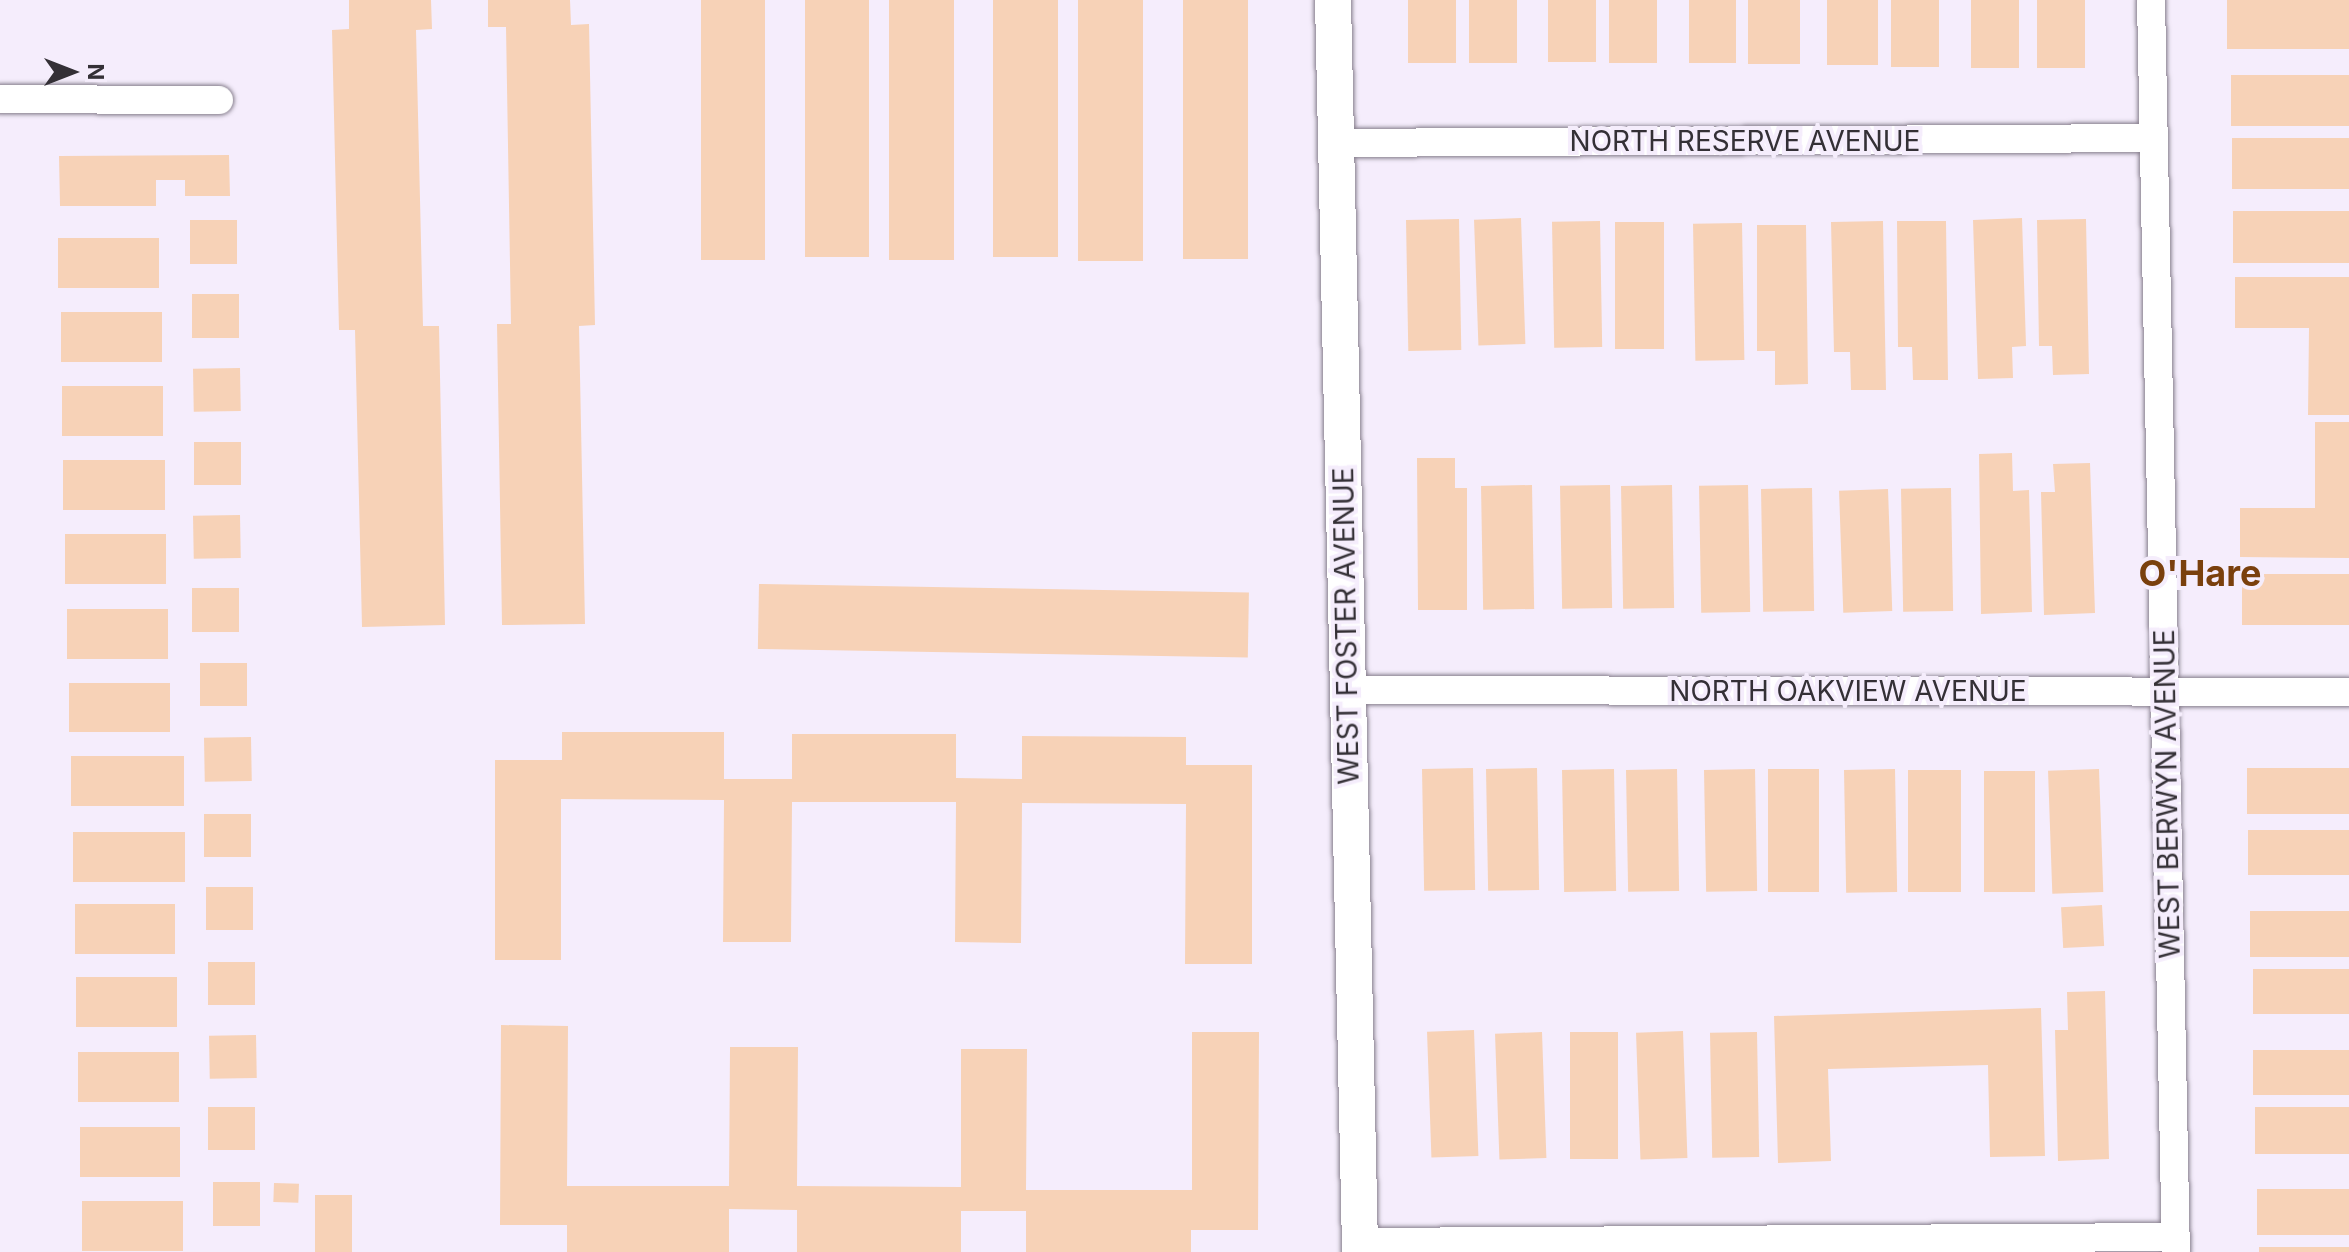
<!DOCTYPE html>
<html>
<head>
<meta charset="utf-8">
<style>
  body { margin:0 }
  #map { position:relative; width:2349px; height:1252px; overflow:hidden; background:#f5edfc; font-family:Inter,sans-serif }
  div>[style] { position:absolute }
  .building>* { inset:0; background:#f7d2b7; transform-origin:0 0 }
  .roads { filter:drop-shadow(0 0 2px #88808e) drop-shadow(0 0 2px #88808e) }
  .minor>* { height:28px; margin:-14px; padding:0 14px; transform-origin:14px; border-radius:14px; background:#fff }
  .tertiary>* { height:36px; margin:-18px; padding:0 18px; transform-origin:18px; border-radius:18px; background:#fff }
  span { translate:-50% -50%; white-space:nowrap; text-align:center; line-height:1.15; -webkit-text-stroke:8px #f5edfc; paint-order:stroke }
  .street-label { font-size:28px; color:#343036 }
  .district-label { font-size:36px; color:#7a400d; font-weight:700 }
  .north { position:absolute; left:32px; top:32px; width:80px; height:80px; -webkit-text-stroke:6px #f5edfc; paint-order:stroke; rotate:90deg; font-size:22px; font-weight:700; line-height:32px; text-align:center; color:#343036 }
  .north::after { content:''; display:block; margin:auto; width:28px; height:36px; background:#343036; clip-path:polygon(50% 0,100% 100%,50% 72%,0 100%) }
</style>
</head>
<body>
<div id="map">
  <div class="building">
    <i style="clip-path:polygon(349px 0,431px 0,432px 29px,416px 30px,423px 326px,439px 326px,445px 625px,362px 627px,355px 330px,339px 330px,332px 30px,349px 29px)"></i>
    <i style="clip-path:polygon(488px 0,570px 0,571px 25px,589px 24px,595px 325px,579px 326px,585px 624px,502px 625px,497px 324px,511px 324px,506px 27px,488px 27px)"></i>
    <i style="left:701px;top:0;width:64px;height:260px"></i>
    <i style="left:805px;top:0;width:64px;height:257px"></i>
    <i style="left:889px;top:0;width:65px;height:260px"></i>
    <i style="left:993px;top:0;width:65px;height:257px"></i>
    <i style="left:1078px;top:0;width:65px;height:261px"></i>
    <i style="left:1183px;top:0;width:65px;height:259px"></i>
    <i style="left:1408px;top:0;width:48px;height:63px"></i>
    <i style="left:1469px;top:0;width:48px;height:63px"></i>
    <i style="left:1548px;top:0;width:48px;height:62px"></i>
    <i style="left:1609px;top:0;width:48px;height:63px"></i>
    <i style="left:1689px;top:0;width:47px;height:63px"></i>
    <i style="left:1748px;top:0;width:52px;height:64px"></i>
    <i style="left:1827px;top:0;width:51px;height:65px"></i>
    <i style="left:1891px;top:0;width:48px;height:67px"></i>
    <i style="left:1971px;top:0;width:48px;height:68px"></i>
    <i style="left:2037px;top:0;width:48px;height:68px"></i>
    <i style="left:2227px;top:0;width:122px;height:49px"></i>
    <i style="left:2231px;top:75px;width:118px;height:51px"></i>
    <i style="left:2232px;top:138px;width:117px;height:51px"></i>
    <i style="clip-path:polygon(229px 155px,230px 196px,185px 196px,185px 180px,156px 180px,156px 206px,60px 206px,59px 156px)"></i>
    <i style="left:2233px;top:211px;width:116px;height:52px"></i>
    <i style="left:1521px;top:218px;width:126px;height:47px;rotate:88deg"></i>
    <i style="clip-path:polygon(2022px 218px,2026px 346px,2012px 347px,2013px 378px,1978px 379px,1973px 220px)"></i>
    <i style="left:1459px;top:219px;width:131px;height:53px;rotate:89deg"></i>
    <i style="clip-path:polygon(2086px 219px,2089px 374px,2053px 375px,2052px 346px,2039px 346px,2037px 220px)"></i>
    <i style="left:237px;top:220px;width:44px;height:47px;rotate:90deg"></i>
    <i style="left:1600px;top:221px;width:126px;height:48px;rotate:89deg"></i>
    <i style="clip-path:polygon(1883px 221px,1886px 390px,1851px 390px,1850px 352px,1834px 352px,1831px 222px)"></i>
    <i style="clip-path:polygon(1897px 221px,1946px 221px,1948px 380px,1913px 380px,1912px 347px,1898px 347px)"></i>
    <i style="left:1615px;top:222px;width:49px;height:127px"></i>
    <i style="left:1742px;top:223px;width:137px;height:49px;rotate:89deg"></i>
    <i style="clip-path:polygon(1757px 225px,1806px 225px,1808px 384px,1775px 385px,1775px 351px,1757px 351px)"></i>
    <i style="left:58px;top:238px;width:101px;height:50px"></i>
    <i style="clip-path:polygon(2235px 277px,2349px 277px,2349px 415px,2308px 415px,2309px 328px,2235px 328px)"></i>
    <i style="left:239px;top:294px;width:44px;height:47px;rotate:90deg"></i>
    <i style="left:61px;top:312px;width:101px;height:50px"></i>
    <i style="left:240px;top:368px;width:43px;height:47px;rotate:89deg"></i>
    <i style="left:62px;top:386px;width:101px;height:50px"></i>
    <i style="clip-path:polygon(2315px 422px,2349px 422px,2349px 558px,2240px 557px,2240px 508px,2315px 508px)"></i>
    <i style="left:194px;top:442px;width:47px;height:43px"></i>
    <i style="clip-path:polygon(2012px 453px,2013px 491px,2029px 490px,2032px 612px,1981px 614px,1979px 454px)"></i>
    <i style="clip-path:polygon(1417px 458px,1455px 458px,1455px 488px,1467px 488px,1467px 610px,1418px 610px)"></i>
    <i style="left:63px;top:460px;width:102px;height:50px"></i>
    <i style="clip-path:polygon(2090px 463px,2095px 613px,2044px 615px,2041px 492px,2055px 492px,2053px 464px)"></i>
    <i style="left:1532px;top:485px;width:124px;height:51px;rotate:89deg"></i>
    <i style="left:1610px;top:485px;width:123px;height:50px;rotate:89deg"></i>
    <i style="left:1672px;top:485px;width:123px;height:51px;rotate:89deg"></i>
    <i style="left:1748px;top:485px;width:127px;height:49px;rotate:89deg"></i>
    <i style="left:1812px;top:488px;width:123px;height:51px;rotate:89deg"></i>
    <i style="left:1951px;top:488px;width:123px;height:50px;rotate:89deg"></i>
    <i style="left:1888px;top:489px;width:122px;height:49px;rotate:88deg"></i>
    <i style="left:240px;top:515px;width:43px;height:47px;rotate:89deg"></i>
    <i style="left:65px;top:534px;width:101px;height:50px"></i>
    <i style="left:2242px;top:574px;width:107px;height:51px"></i>
    <i style="left:759px;top:584px;width:490px;height:65px;rotate:1deg"></i>
    <i style="left:239px;top:588px;width:44px;height:47px;rotate:90deg"></i>
    <i style="left:67px;top:609px;width:101px;height:50px"></i>
    <i style="left:200px;top:663px;width:47px;height:43px"></i>
    <i style="left:69px;top:683px;width:101px;height:49px"></i>
    <i style="clip-path:polygon(562px 732px,724px 732px,724px 779px,792px 779px,792px 734px,956px 734px,956px 778px,1022px 779px,1022px 736px,1186px 737px,1186px 765px,1252px 765px,1252px 964px,1185px 964px,1186px 804px,1022px 803px,1021px 943px,955px 942px,956px 802px,792px 802px,791px 942px,723px 942px,724px 800px,561px 799px,561px 960px,495px 960px,495px 760px,562px 760px)"></i>
    <i style="left:251px;top:737px;width:44px;height:47px;rotate:89deg"></i>
    <i style="left:71px;top:756px;width:113px;height:50px"></i>
    <i style="left:1473px;top:768px;width:122px;height:51px;rotate:89deg"></i>
    <i style="left:1537px;top:768px;width:122px;height:51px;rotate:89deg"></i>
    <i style="left:2247px;top:768px;width:102px;height:46px"></i>
    <i style="left:1614px;top:769px;width:122px;height:52px;rotate:89deg"></i>
    <i style="left:1677px;top:769px;width:122px;height:51px;rotate:89deg"></i>
    <i style="left:1755px;top:769px;width:122px;height:51px;rotate:89deg"></i>
    <i style="left:1768px;top:769px;width:51px;height:123px"></i>
    <i style="left:1895px;top:769px;width:123px;height:51px;rotate:89deg"></i>
    <i style="left:2099px;top:769px;width:123px;height:51px;rotate:88deg"></i>
    <i style="left:1961px;top:770px;width:122px;height:53px;rotate:90deg"></i>
    <i style="left:1984px;top:771px;width:51px;height:121px"></i>
    <i style="left:204px;top:814px;width:47px;height:43px"></i>
    <i style="left:2248px;top:830px;width:101px;height:45px"></i>
    <i style="left:73px;top:832px;width:112px;height:50px"></i>
    <i style="left:206px;top:887px;width:47px;height:43px"></i>
    <i style="left:75px;top:904px;width:100px;height:50px"></i>
    <i style="left:2102px;top:905px;width:41px;height:41px;rotate:87deg"></i>
    <i style="left:2250px;top:911px;width:99px;height:46px"></i>
    <i style="left:208px;top:962px;width:47px;height:43px"></i>
    <i style="left:2253px;top:969px;width:96px;height:45px"></i>
    <i style="left:76px;top:977px;width:101px;height:50px"></i>
    <i style="clip-path:polygon(2105px 991px,2109px 1159px,2058px 1161px,2055px 1030px,2068px 1030px,2067px 992px)"></i>
    <i style="clip-path:polygon(2041px 1008px,2045px 1156px,1990px 1157px,1988px 1065px,1828px 1069px,1831px 1161px,1778px 1163px,1774px 1016px)"></i>
    <i style="clip-path:polygon(501px 1025px,568px 1026px,567px 1186px,729px 1186px,730px 1047px,798px 1047px,797px 1186px,961px 1187px,961px 1049px,1027px 1049px,1026px 1190px,1192px 1190px,1192px 1032px,1259px 1032px,1258px 1230px,1191px 1230px,1191px 1252px,1026px 1252px,1026px 1211px,961px 1211px,961px 1252px,797px 1252px,797px 1210px,729px 1209px,729px 1252px,567px 1252px,567px 1225px,500px 1225px)"></i>
    <i style="left:1474px;top:1030px;width:126px;height:47px;rotate:88deg"></i>
    <i style="left:1683px;top:1031px;width:127px;height:47px;rotate:88deg"></i>
    <i style="left:1542px;top:1032px;width:126px;height:47px;rotate:88deg"></i>
    <i style="left:1570px;top:1032px;width:48px;height:127px"></i>
    <i style="left:1757px;top:1032px;width:125px;height:47px;rotate:89deg"></i>
    <i style="left:256px;top:1035px;width:43px;height:47px;rotate:89deg"></i>
    <i style="left:2253px;top:1050px;width:96px;height:45px"></i>
    <i style="left:78px;top:1052px;width:101px;height:50px"></i>
    <i style="left:255px;top:1107px;width:43px;height:47px;rotate:90deg"></i>
    <i style="left:2255px;top:1107px;width:94px;height:47px"></i>
    <i style="left:80px;top:1127px;width:100px;height:50px"></i>
    <i style="left:213px;top:1182px;width:47px;height:44px"></i>
    <i style="left:274px;top:1183px;width:25px;height:19px;rotate:2deg"></i>
    <i style="left:2257px;top:1189px;width:92px;height:46px"></i>
    <i style="left:315px;top:1195px;width:37px;height:57px"></i>
    <i style="left:82px;top:1201px;width:101px;height:50px"></i>
    <i style="left:2259px;top:1247px;width:90px;height:5px"></i>
  </div>
  <div class="roads">
    <div class="minor">
      <i style="left:2151px;top:0;width:1252px;rotate:88.86deg"></i>
      <i style="left:0;top:99px;width:219px;rotate:0.3deg"></i>
      <i style="left:1336px;top:143px;width:818px;rotate:-0.35deg"></i>
      <i style="left:1347px;top:690px;width:1002px;rotate:0.11deg"></i>
      <i style="left:1360px;top:1242px;width:816px;rotate:-0.35deg"></i>
    </div>
    <div class="tertiary">
      <i style="left:1333px;top:0;width:1252px;rotate:88.76deg"></i>
    </div>
  </div>
  <div class="street-label">
    <span style="left:1745px;top:141px">NORTH RESERVE AVENUE</span>
    <span style="left:1346px;top:626px;rotate:-91deg">WEST FOSTER AVENUE</span>
    <span style="left:1848px;top:691px">NORTH OAKVIEW AVENUE</span>
    <span style="left:2167px;top:794px;rotate:-91deg">WEST BERWYN AVENUE</span>
  </div>
  <div class="district-label">
    <span style="left:2200px;top:574px">O'Hare</span>
  </div>
  <div class="north">N</div>
</div>
</body>
</html>
